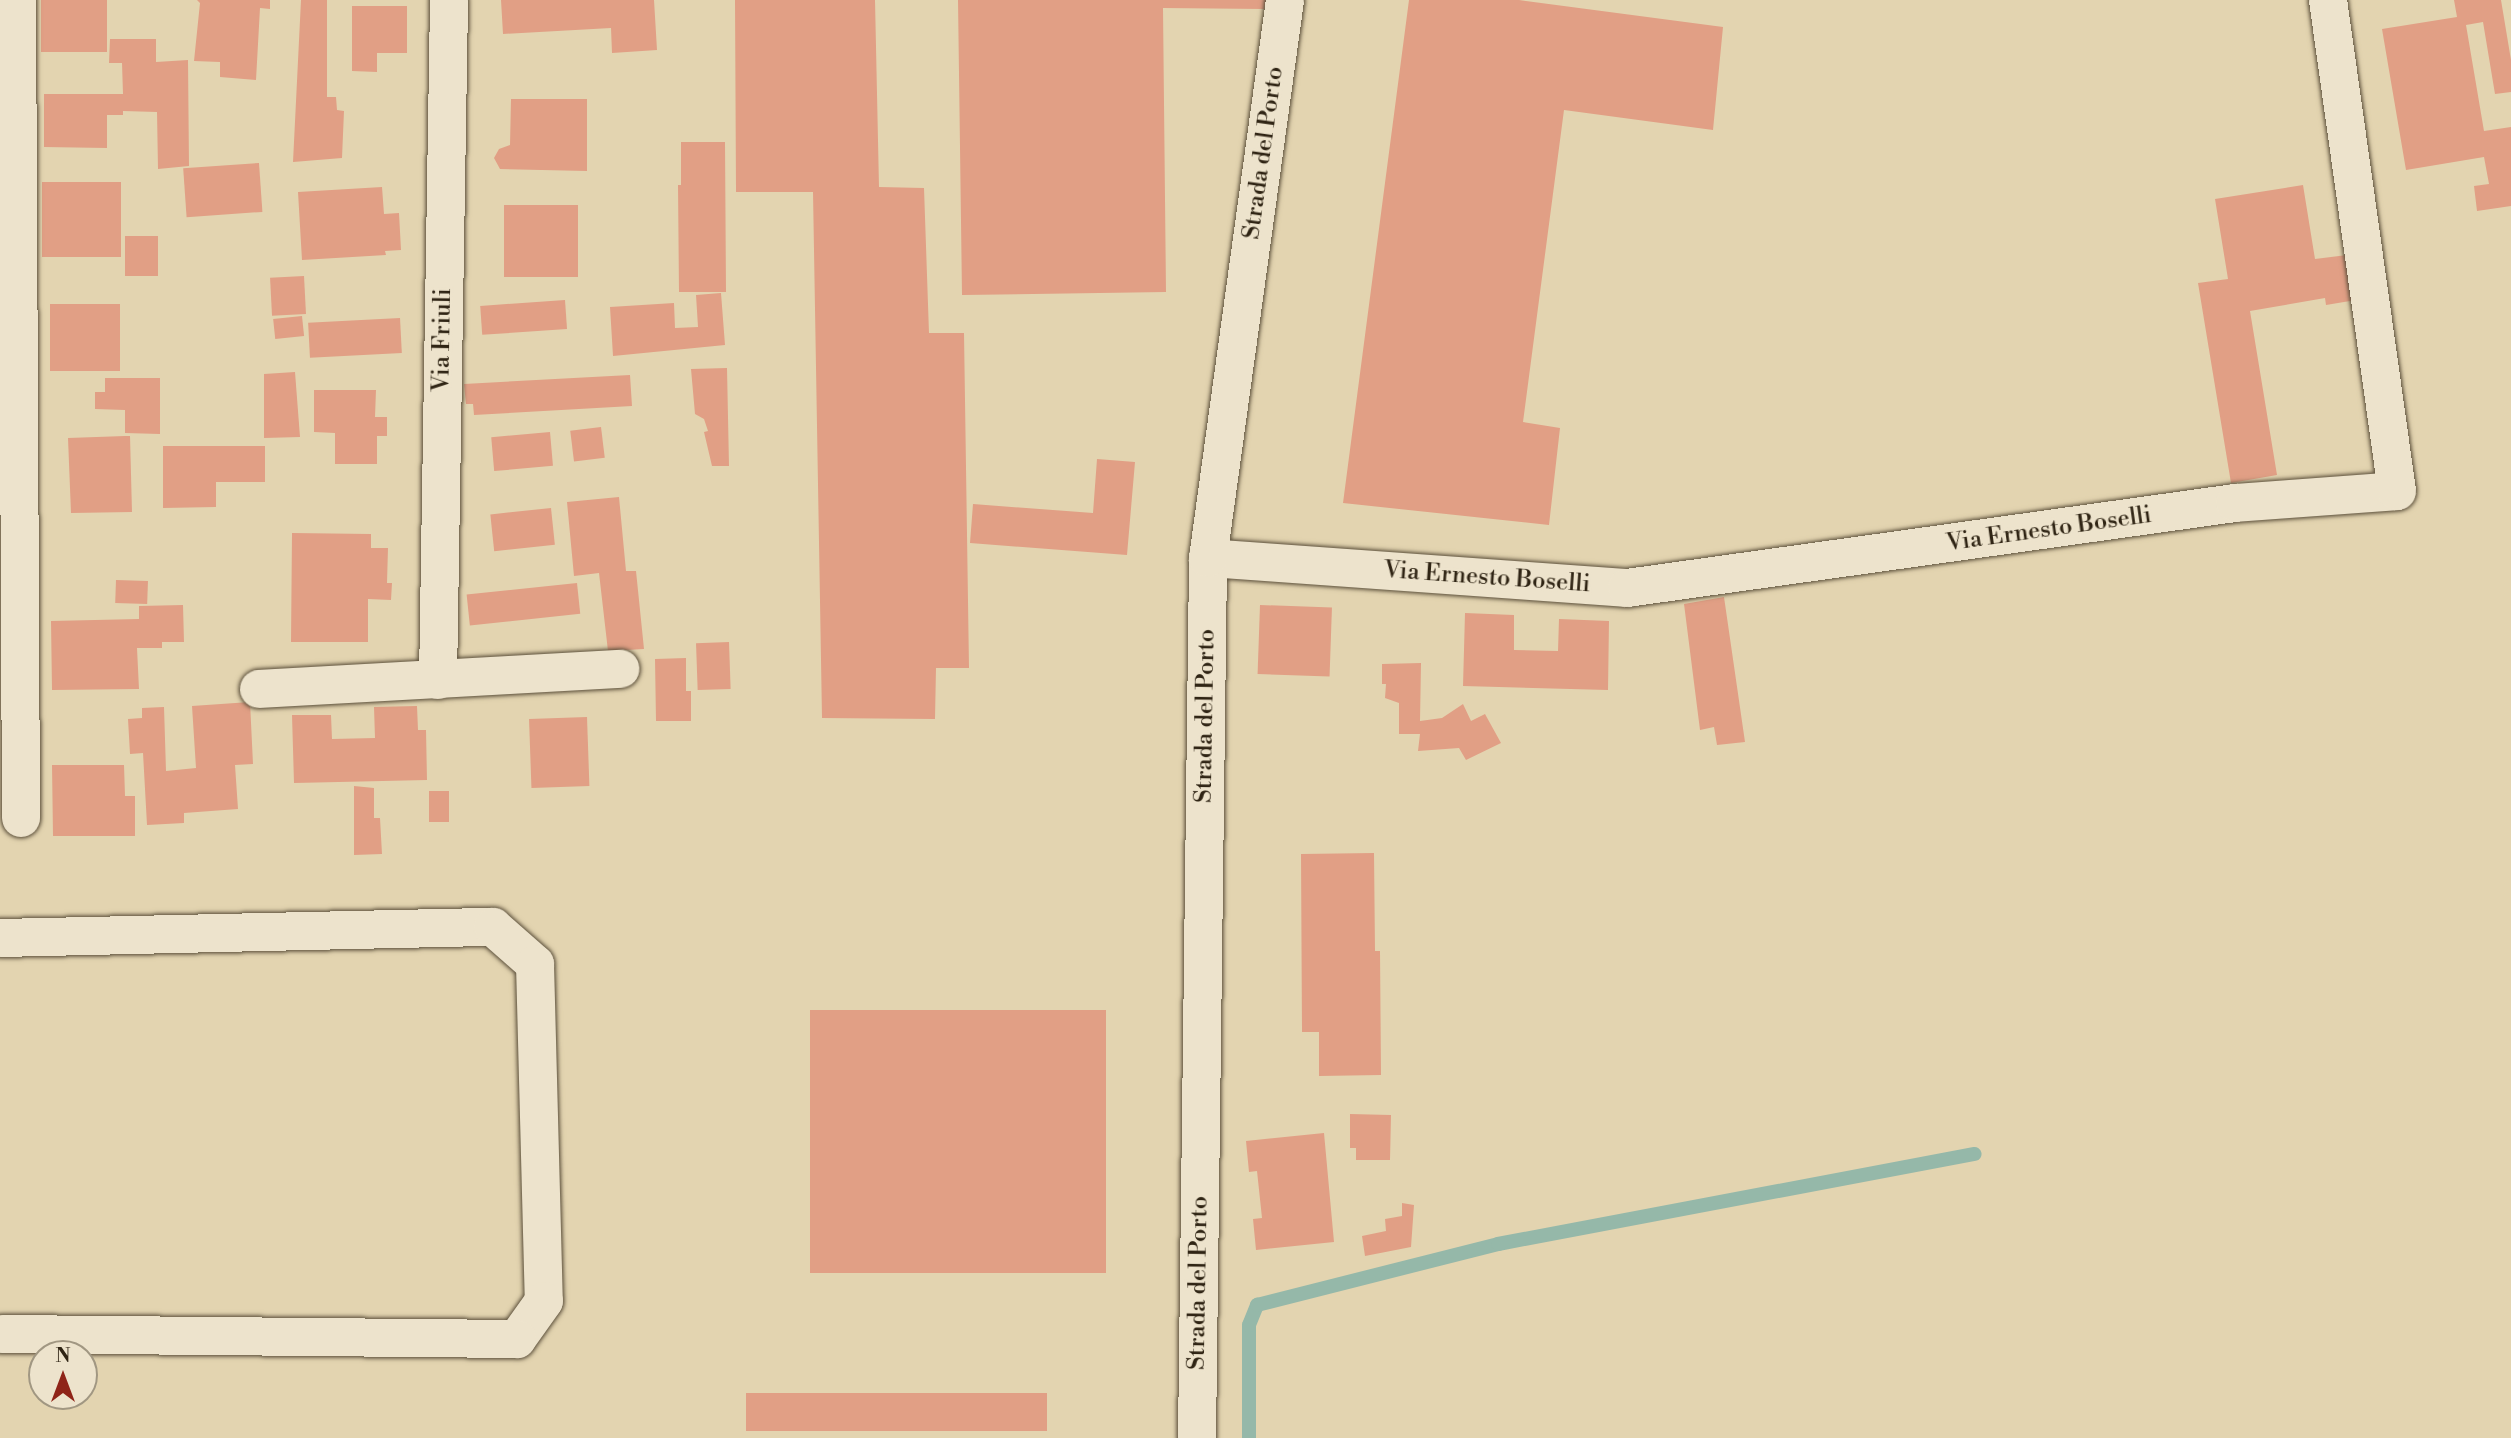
<!DOCTYPE html>
<html>
<head>
<meta charset="utf-8">
<style>
  body { margin:0 }
  #map { position:relative; width:2511px; height:1438px; overflow:hidden; background:#e3d4b0; font-family:"Libre Bodoni",serif }
  div>[style] { position:absolute }
  .stream>* { height:14px; margin:-7px; padding:0 7px; transform-origin:7px; border-radius:7px; background:#95b8a9 }
  .building>* { inset:0; background:#e19f85; transform-origin:0 0 }
  .roads { filter:drop-shadow(0 0 2px #5c503b) drop-shadow(0 0 2px #5c503b) }
  .minor>* { height:38px; margin:-19px; padding:0 19px; transform-origin:19px; border-radius:19px; background:#ede3cc }
  span { translate:-50% -50%; white-space:nowrap; text-align:center; line-height:1.15; -webkit-text-stroke:5px #ede3cc; paint-order:stroke }
  .street-label { font-size:24px; color:#2f2414 }
  .north { position:absolute; left:28px; top:1340px; width:70px; height:70px; box-sizing:border-box; background:#ede3cc; border:2px solid #a19782; border-radius:50%; rotate:0deg; font-size:19px; font-weight:700; line-height:28px; text-align:center; color:#2f2414 }
  .north::after { content:''; display:block; margin:auto; width:24px; height:32px; background:#8f2418; clip-path:polygon(50% 0,100% 100%,50% 72%,0 100%) }
</style>
</head>
<body>
<div id="map">
  <div class="stream">
    <i style="left:1249px;top:1438px;width:113px;rotate:-90deg"></i>
    <i style="left:1249px;top:1325px;width:22px;rotate:-68deg"></i>
    <i style="left:1257px;top:1305px;width:249px;rotate:-14.2deg"></i>
    <i style="left:1498px;top:1244px;width:485px;rotate:-10.7deg"></i>
  </div>
  <div class="building">
    <i style="left:41px;top:0;width:66px;height:52px"></i>
    <i style="clip-path:polygon(197px 0,270px 0,270px 9px,260px 8px,256px 80px,220px 77px,220px 62px,194px 61px,200px 3px)"></i>
    <i style="clip-path:polygon(301px 0,327px 0,327px 97px,336px 97px,337px 110px,344px 111px,342px 158px,293px 162px)"></i>
    <i style="clip-path:polygon(501px 0,654px 0,657px 50px,612px 53px,611px 28px,503px 34px)"></i>
    <i style="clip-path:polygon(735px 0,875px 0,879px 187px,924px 188px,929px 333px,964px 333px,969px 668px,936px 668px,935px 719px,822px 718px,813px 192px,736px 192px)"></i>
    <i style="clip-path:polygon(958px 0,1266px 0,1264px 9px,1163px 8px,1166px 292px,962px 295px)"></i>
    <i style="clip-path:polygon(1409px 0,1519px 0,1723px 27px,1713px 130px,1564px 110px,1523px 422px,1560px 428px,1549px 525px,1343px 503px)"></i>
    <i style="clip-path:polygon(2454px 0,2501px 0,2511px 60px,2511px 92px,2495px 94px,2483px 22px,2466px 25px,2484px 131px,2511px 127px,2511px 206px,2477px 211px,2474px 186px,2489px 184px,2484px 157px,2406px 170px,2382px 29px,2457px 17px)"></i>
    <i style="clip-path:polygon(352px 6px,407px 6px,407px 53px,377px 53px,377px 72px,352px 71px)"></i>
    <i style="clip-path:polygon(110px 39px,156px 39px,156px 62px,188px 60px,189px 166px,158px 169px,157px 112px,123px 111px,123px 115px,107px 115px,107px 148px,44px 147px,44px 94px,123px 94px,122px 63px,109px 63px)"></i>
    <i style="clip-path:polygon(511px 99px,587px 99px,587px 171px,500px 169px,494px 158px,499px 149px,510px 145px)"></i>
    <i style="clip-path:polygon(681px 142px,725px 142px,726px 292px,679px 292px,678px 185px,681px 185px)"></i>
    <i style="left:259px;top:163px;width:49px;height:76px;rotate:86deg"></i>
    <i style="left:42px;top:182px;width:79px;height:75px"></i>
    <i style="clip-path:polygon(2303px 185px,2315px 259px,2347px 255px,2356px 300px,2326px 305px,2325px 298px,2250px 311px,2277px 475px,2231px 483px,2198px 283px,2228px 279px,2215px 199px)"></i>
    <i style="clip-path:polygon(382px 187px,384px 214px,399px 213px,401px 250px,385px 251px,386px 255px,302px 260px,298px 192px)"></i>
    <i style="left:578px;top:205px;width:72px;height:74px;rotate:90deg"></i>
    <i style="left:125px;top:236px;width:33px;height:40px"></i>
    <i style="left:304px;top:276px;width:38px;height:34px;rotate:87deg"></i>
    <i style="clip-path:polygon(721px 293px,725px 345px,613px 356px,610px 307px,674px 303px,675px 328px,698px 327px,696px 295px)"></i>
    <i style="left:565px;top:300px;width:29px;height:85px;rotate:86deg"></i>
    <i style="left:120px;top:304px;width:67px;height:70px;rotate:90deg"></i>
    <i style="left:302px;top:316px;width:20px;height:29px;rotate:84deg"></i>
    <i style="left:400px;top:318px;width:35px;height:92px;rotate:87deg"></i>
    <i style="clip-path:polygon(727px 368px,729px 466px,712px 466px,704px 432px,708px 431px,704px 419px,695px 414px,691px 369px)"></i>
    <i style="clip-path:polygon(295px 372px,300px 437px,264px 438px,264px 374px)"></i>
    <i style="clip-path:polygon(630px 375px,632px 406px,474px 415px,473px 404px,466px 404px,464px 384px)"></i>
    <i style="clip-path:polygon(105px 378px,160px 378px,160px 434px,125px 433px,125px 410px,95px 409px,95px 392px,105px 392px)"></i>
    <i style="clip-path:polygon(314px 390px,376px 390px,375px 417px,387px 417px,387px 436px,377px 436px,377px 464px,335px 464px,335px 433px,314px 432px)"></i>
    <i style="left:601px;top:427px;width:31px;height:31px;rotate:83deg"></i>
    <i style="left:550px;top:432px;width:34px;height:59px;rotate:85deg"></i>
    <i style="clip-path:polygon(125px 436px,130px 436px,132px 512px,71px 513px,68px 438px)"></i>
    <i style="clip-path:polygon(163px 446px,265px 446px,265px 482px,216px 482px,216px 507px,163px 508px)"></i>
    <i style="clip-path:polygon(1097px 459px,1135px 462px,1127px 555px,970px 543px,973px 504px,1093px 513px)"></i>
    <i style="clip-path:polygon(619px 497px,626px 571px,636px 571px,644px 649px,608px 651px,599px 573px,574px 576px,567px 502px)"></i>
    <i style="left:551px;top:508px;width:37px;height:61px;rotate:84deg"></i>
    <i style="clip-path:polygon(292px 533px,371px 534px,371px 548px,388px 548px,387px 583px,392px 583px,391px 600px,368px 599px,368px 642px,291px 642px)"></i>
    <i style="left:116px;top:580px;width:32px;height:23px;rotate:2deg"></i>
    <i style="left:577px;top:583px;width:31px;height:111px;rotate:84deg"></i>
    <i style="clip-path:polygon(1724px 597px,1745px 742px,1717px 745px,1714px 727px,1700px 730px,1684px 604px)"></i>
    <i style="clip-path:polygon(183px 605px,184px 642px,162px 642px,162px 648px,137px 648px,139px 689px,52px 690px,51px 621px,139px 619px,139px 606px)"></i>
    <i style="left:1260px;top:605px;width:72px;height:69px;rotate:2deg"></i>
    <i style="clip-path:polygon(1465px 613px,1514px 615px,1514px 650px,1558px 651px,1559px 619px,1609px 621px,1608px 690px,1463px 686px)"></i>
    <i style="left:729px;top:642px;width:47px;height:33px;rotate:88deg"></i>
    <i style="clip-path:polygon(686px 658px,686px 691px,691px 691px,691px 721px,656px 721px,655px 659px)"></i>
    <i style="clip-path:polygon(1421px 663px,1420px 721px,1442px 718px,1463px 704px,1471px 721px,1485px 714px,1501px 743px,1466px 760px,1459px 748px,1418px 751px,1420px 734px,1399px 734px,1399px 703px,1385px 698px,1386px 684px,1382px 684px,1382px 664px)"></i>
    <i style="clip-path:polygon(250px 702px,253px 764px,235px 765px,238px 809px,184px 813px,184px 823px,147px 825px,143px 753px,130px 754px,128px 719px,142px 718px,142px 708px,164px 707px,166px 771px,196px 768px,192px 706px)"></i>
    <i style="clip-path:polygon(417px 706px,418px 730px,426px 730px,427px 780px,294px 783px,292px 715px,331px 715px,332px 739px,375px 738px,374px 707px)"></i>
    <i style="left:587px;top:717px;width:69px;height:58px;rotate:88deg"></i>
    <i style="clip-path:polygon(52px 765px,124px 765px,125px 796px,135px 796px,135px 836px,53px 836px)"></i>
    <i style="clip-path:polygon(354px 786px,374px 788px,374px 818px,380px 818px,382px 854px,354px 855px)"></i>
    <i style="left:429px;top:791px;width:20px;height:31px"></i>
    <i style="clip-path:polygon(1374px 853px,1375px 951px,1380px 951px,1381px 1075px,1319px 1076px,1319px 1032px,1302px 1032px,1301px 854px)"></i>
    <i style="left:810px;top:1010px;width:296px;height:263px"></i>
    <i style="clip-path:polygon(1350px 1114px,1391px 1115px,1390px 1160px,1356px 1160px,1356px 1148px,1350px 1148px)"></i>
    <i style="clip-path:polygon(1324px 1133px,1334px 1242px,1256px 1250px,1253px 1219px,1262px 1218px,1257px 1171px,1249px 1172px,1246px 1141px)"></i>
    <i style="clip-path:polygon(1402px 1203px,1414px 1205px,1411px 1247px,1365px 1256px,1362px 1236px,1386px 1231px,1385px 1219px,1402px 1216px)"></i>
    <i style="left:746px;top:1393px;width:301px;height:38px"></i>
  </div>
  <div class="roads">
    <div class="minor">
      <i style="left:17px;top:0;width:818px;rotate:89.72deg"></i>
      <i style="left:1208px;top:558px;width:420px;rotate:4.1deg"></i>
      <i style="left:1627px;top:588px;width:614px;rotate:-7.96deg"></i>
      <i style="left:2235px;top:503px;width:162px;rotate:-4.2deg"></i>
      <i style="left:2397px;top:491px;width:496px;rotate:-98deg"></i>
      <i style="left:438px;top:680px;width:680px;rotate:-89.07deg"></i>
      <i style="left:259px;top:689px;width:362px;rotate:-3.2deg"></i>
      <i style="left:0;top:938px;width:493px;rotate:-1.3deg"></i>
      <i style="left:493px;top:927px;width:56px;rotate:41.4deg"></i>
      <i style="left:535px;top:964px;width:337px;rotate:88.5deg"></i>
      <i style="left:544px;top:1301px;width:47px;rotate:125.4deg"></i>
      <i style="left:517px;top:1339px;width:515px;rotate:-179.44deg"></i>
      <i style="left:1197px;top:1438px;width:880px;rotate:-89.28deg"></i>
      <i style="left:1208px;top:558px;width:563px;rotate:-82.14deg"></i>
    </div>
  </div>
  <div class="street-label">
    <span style="left:1264px;top:153px;rotate:-82deg">Strada del Porto</span>
    <span style="left:443px;top:340px;rotate:-89deg">Via Friuli</span>
    <span style="left:2049px;top:530px;rotate:-8deg">Via Ernesto Boselli</span>
    <span style="left:1487px;top:578px;rotate:4deg">Via Ernesto Boselli</span>
    <span style="left:1206px;top:716px;rotate:-89deg">Strada del Porto</span>
    <span style="left:1199px;top:1283px;rotate:-89deg">Strada del Porto</span>
  </div>
  <div class="north">N</div>
</div>
</body>
</html>
